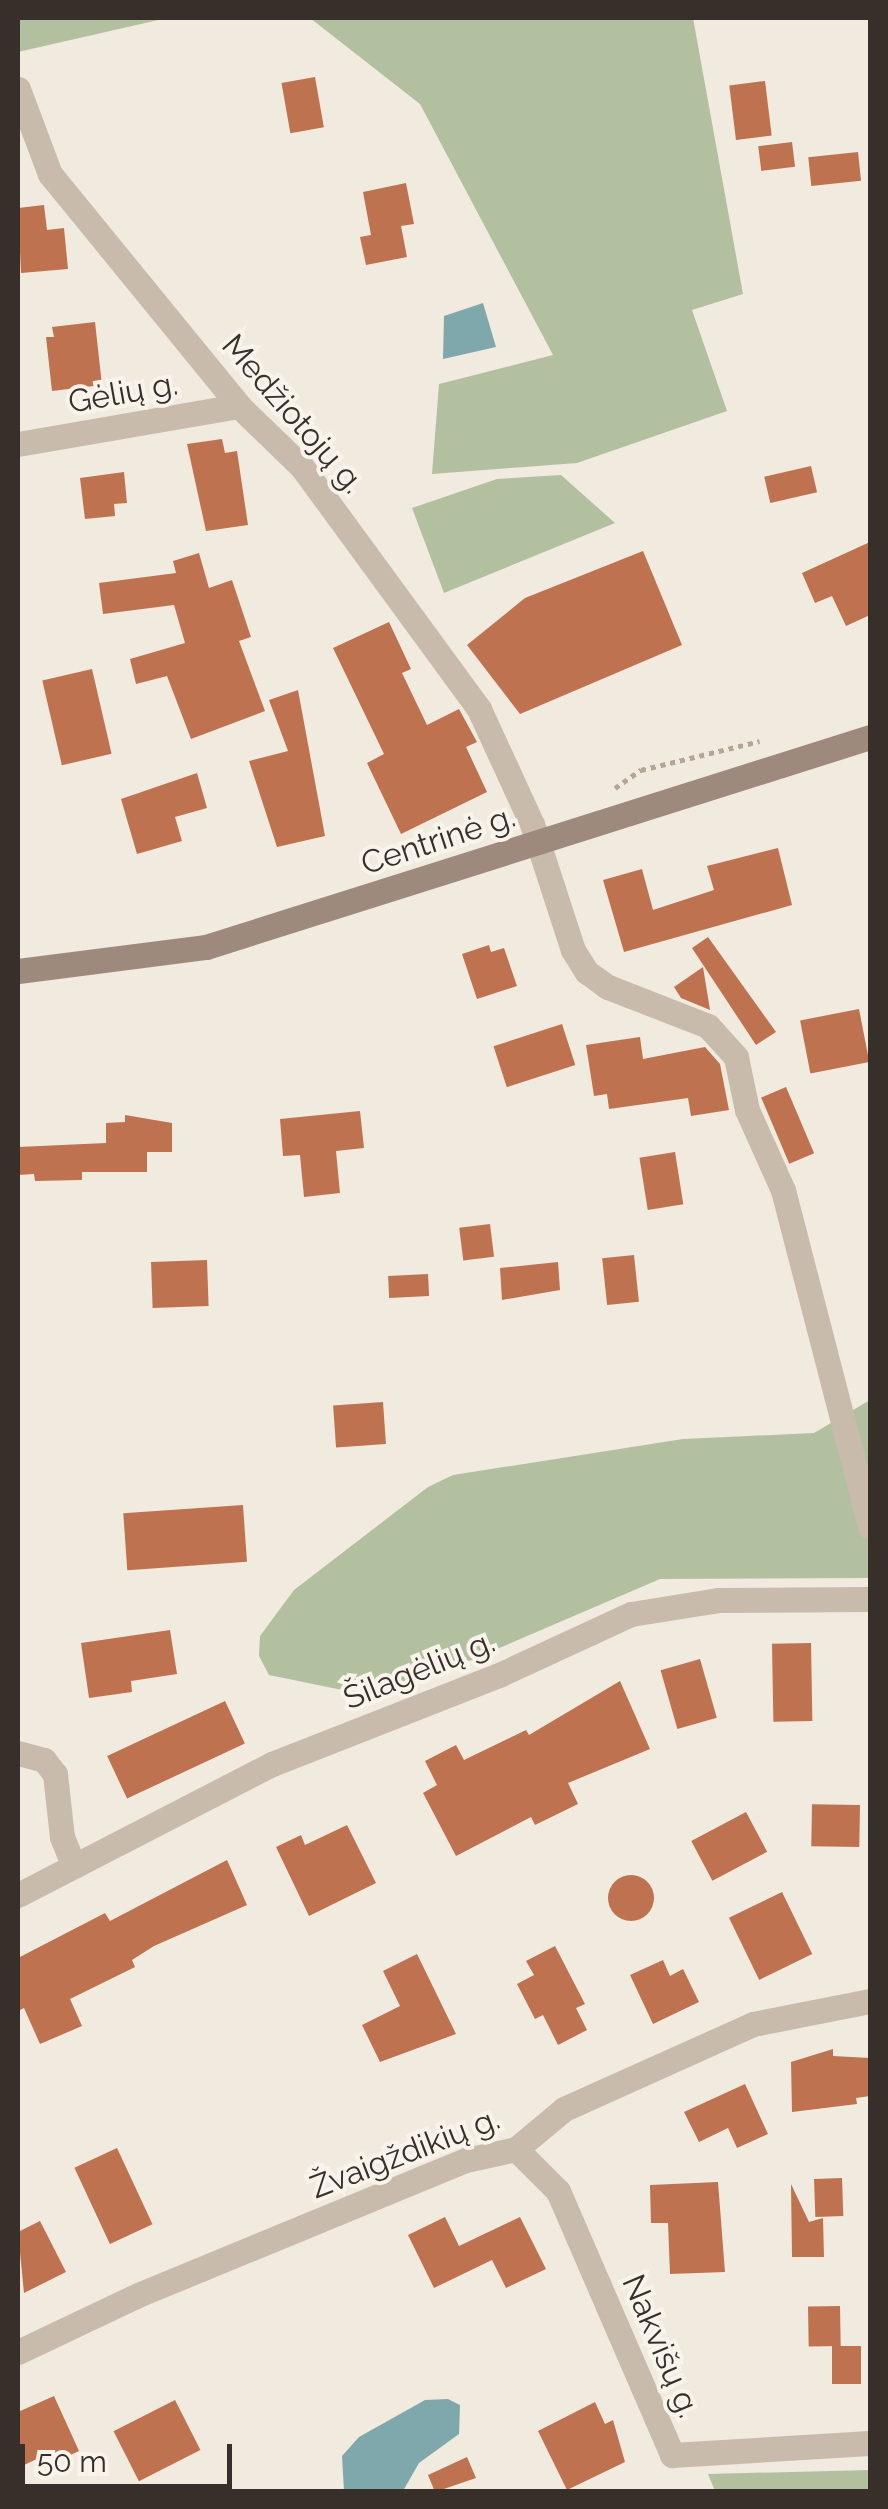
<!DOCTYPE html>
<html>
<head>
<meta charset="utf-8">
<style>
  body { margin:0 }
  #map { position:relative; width:888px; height:2509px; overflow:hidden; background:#f1eadf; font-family:Raleway,sans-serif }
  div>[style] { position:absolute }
  .green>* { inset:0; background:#b3c09f }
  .water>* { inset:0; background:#7fa8ad }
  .building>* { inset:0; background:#bf724f; transform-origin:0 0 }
  .round { border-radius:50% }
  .path>* { height:5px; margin-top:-2.5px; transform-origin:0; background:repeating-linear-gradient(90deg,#b5a595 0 5px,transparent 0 10px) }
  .minor>* { height:25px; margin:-12.5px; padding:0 12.5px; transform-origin:12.5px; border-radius:12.5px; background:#c9bbab }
  .secondary>* { height:25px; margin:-12.5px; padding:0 12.5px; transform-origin:12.5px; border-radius:12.5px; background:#9d8a7d }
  span { translate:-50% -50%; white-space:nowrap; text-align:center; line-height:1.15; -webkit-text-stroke:8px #f9f4eb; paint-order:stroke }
  .street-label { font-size:32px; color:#372f2a }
  .frame { position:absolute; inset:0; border:20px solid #372f2a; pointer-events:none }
  .scale { position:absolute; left:20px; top:2444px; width:212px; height:45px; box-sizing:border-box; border:5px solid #372f2a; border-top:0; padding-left:12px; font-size:30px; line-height:35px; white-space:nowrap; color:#372f2a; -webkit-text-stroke:8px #f9f4eb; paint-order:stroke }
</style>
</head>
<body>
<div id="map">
  <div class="green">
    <i style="clip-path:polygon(18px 18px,167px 18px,18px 52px)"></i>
    <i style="clip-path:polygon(310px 18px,693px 18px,743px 294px,692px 310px,727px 411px,577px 463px,432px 474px,439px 384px,553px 355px,420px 104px)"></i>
    <i style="clip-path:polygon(561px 475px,615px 523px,444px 593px,412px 508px,497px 479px)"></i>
    <i style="clip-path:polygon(870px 1400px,870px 1578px,660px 1579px,425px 1680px,389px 1687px,347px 1691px,269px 1675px,259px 1656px,260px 1636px,294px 1590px,428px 1487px,453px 1475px,683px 1439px,814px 1433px)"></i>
    <i style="clip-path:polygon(870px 2470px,870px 2492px,715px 2491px,708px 2474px)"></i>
  </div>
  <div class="water">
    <i style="clip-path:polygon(483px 303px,496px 347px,443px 359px,444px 316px)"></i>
    <i style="clip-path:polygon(448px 2399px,460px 2405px,459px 2434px,419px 2463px,403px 2491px,344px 2491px,342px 2456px,359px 2437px,425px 2400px)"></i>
  </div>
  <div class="building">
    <i style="left:315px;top:77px;width:51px;height:34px;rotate:80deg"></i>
    <i style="left:765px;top:81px;width:55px;height:36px;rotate:83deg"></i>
    <i style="left:792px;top:142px;width:25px;height:34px;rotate:83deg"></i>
    <i style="left:858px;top:152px;width:29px;height:50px;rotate:84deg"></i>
    <i style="clip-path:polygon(406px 183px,414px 224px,401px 226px,407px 257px,366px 265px,360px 237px,371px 235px,363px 192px)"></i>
    <i style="clip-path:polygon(44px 205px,47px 230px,64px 228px,68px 269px,21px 273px,18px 208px)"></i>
    <i style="clip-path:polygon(95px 322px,102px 385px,52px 391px,46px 337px,54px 337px,52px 327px)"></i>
    <i style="clip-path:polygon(222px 439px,225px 453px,237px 451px,248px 525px,206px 531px,187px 444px)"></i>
    <i style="left:811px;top:466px;width:27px;height:48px;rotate:77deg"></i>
    <i style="clip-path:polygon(124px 472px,127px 503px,114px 504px,115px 516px,85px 519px,80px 478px)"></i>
    <i style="clip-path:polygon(870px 542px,870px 615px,846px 626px,832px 596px,815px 603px,802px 573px)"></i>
    <i style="clip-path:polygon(643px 551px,682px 645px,520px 714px,467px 645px,525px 598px)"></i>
    <i style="clip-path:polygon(199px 553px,209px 588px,232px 580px,251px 637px,239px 641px,265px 711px,191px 739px,167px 676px,136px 684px,130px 659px,185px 643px,174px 605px,103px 614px,99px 583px,176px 573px,173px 561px)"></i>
    <i style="clip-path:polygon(389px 622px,411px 669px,402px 673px,427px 725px,459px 709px,477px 742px,466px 747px,487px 792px,401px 834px,367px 763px,384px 754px,333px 648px)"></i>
    <i style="left:92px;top:669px;width:87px;height:51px;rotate:77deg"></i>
    <i style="clip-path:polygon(298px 690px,325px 836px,277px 847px,249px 761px,288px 751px,269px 700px)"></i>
    <i style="clip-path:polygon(197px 773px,207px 808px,175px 817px,182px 841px,137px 854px,121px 799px)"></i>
    <i style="clip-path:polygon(778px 848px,792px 905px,624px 952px,603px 880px,642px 869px,653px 910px,714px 890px,707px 866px)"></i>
    <i style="clip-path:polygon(708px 937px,776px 1032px,756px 1045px,692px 948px)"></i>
    <i style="clip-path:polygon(489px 945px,491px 952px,504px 948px,517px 986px,477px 999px,462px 954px)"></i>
    <i style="clip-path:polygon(703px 967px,710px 1010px,681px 998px,674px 987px)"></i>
    <i style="left:859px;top:1009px;width:54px;height:60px;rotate:79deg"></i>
    <i style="left:562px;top:1024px;width:43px;height:72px;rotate:72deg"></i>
    <i style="clip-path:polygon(640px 1037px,643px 1059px,705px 1047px,720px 1064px,729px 1110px,691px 1116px,688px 1098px,609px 1109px,607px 1094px,594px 1096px,586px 1045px)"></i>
    <i style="left:786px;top:1087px;width:72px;height:27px;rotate:67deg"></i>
    <i style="clip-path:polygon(360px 1111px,364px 1148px,336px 1151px,340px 1193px,304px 1197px,300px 1155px,283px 1156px,280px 1119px)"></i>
    <i style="clip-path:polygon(125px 1115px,172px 1123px,172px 1152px,147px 1152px,147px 1172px,82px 1172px,82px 1180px,35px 1181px,34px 1174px,18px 1175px,18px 1147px,106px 1143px,106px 1123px,125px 1122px)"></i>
    <i style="left:675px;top:1152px;width:53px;height:36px;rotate:81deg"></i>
    <i style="left:490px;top:1224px;width:33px;height:31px;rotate:83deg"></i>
    <i style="left:634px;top:1255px;width:47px;height:32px;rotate:84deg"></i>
    <i style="left:207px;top:1260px;width:46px;height:56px;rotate:88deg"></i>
    <i style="clip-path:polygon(558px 1262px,560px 1290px,502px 1300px,500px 1268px)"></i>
    <i style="left:428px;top:1274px;width:22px;height:40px;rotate:87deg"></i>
    <i style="left:383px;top:1402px;width:42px;height:50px;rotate:86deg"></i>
    <i style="left:243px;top:1505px;width:57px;height:120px;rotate:86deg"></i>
    <i style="clip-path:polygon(170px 1630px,177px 1674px,131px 1681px,132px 1692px,89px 1698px,81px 1643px)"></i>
    <i style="left:811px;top:1643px;width:78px;height:39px;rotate:89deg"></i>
    <i style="left:700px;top:1659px;width:61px;height:41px;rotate:74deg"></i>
    <i style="clip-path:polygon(620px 1681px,650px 1749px,568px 1783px,578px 1804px,535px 1825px,531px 1817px,456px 1856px,423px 1793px,437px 1785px,425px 1761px,456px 1745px,464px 1760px,526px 1730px,529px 1735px)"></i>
    <i style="left:225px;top:1701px;width:47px;height:130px;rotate:65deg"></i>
    <i style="left:860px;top:1805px;width:42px;height:48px;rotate:91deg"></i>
    <i style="left:746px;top:1812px;width:45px;height:62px;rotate:62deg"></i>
    <i style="clip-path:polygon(347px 1825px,376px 1883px,309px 1916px,276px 1847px,301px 1835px,305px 1845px)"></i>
    <i style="clip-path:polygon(227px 1860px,247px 1905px,154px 1946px,132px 1960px,135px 1967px,70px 1999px,82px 2026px,40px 2044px,24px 2008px,18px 2011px,18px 1958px,105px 1913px,110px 1921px)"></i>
    <i class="round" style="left:608px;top:1875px;width:46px;height:46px"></i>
    <i style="left:782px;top:1892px;width:69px;height:59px;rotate:64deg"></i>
    <i style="clip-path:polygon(555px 1946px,585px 2004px,576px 2008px,587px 2030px,558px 2045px,543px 2015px,535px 2019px,517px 1984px,534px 1975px,526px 1961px)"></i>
    <i style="clip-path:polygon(417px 1954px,456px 2034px,380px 2062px,362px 2025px,400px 2006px,383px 1971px)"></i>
    <i style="clip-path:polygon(663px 1960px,670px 1976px,683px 1969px,699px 2002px,653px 2024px,630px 1975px)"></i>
    <i style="clip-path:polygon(833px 2049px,833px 2056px,870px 2058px,870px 2096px,856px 2098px,857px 2104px,792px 2112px,791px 2062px)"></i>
    <i style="clip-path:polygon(745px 2084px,768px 2134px,737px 2148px,728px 2128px,699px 2142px,684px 2112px)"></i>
    <i style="left:117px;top:2148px;width:84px;height:47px;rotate:65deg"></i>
    <i style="left:842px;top:2178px;width:38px;height:28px;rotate:88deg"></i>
    <i style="clip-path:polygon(718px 2182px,725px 2272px,670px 2274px,668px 2223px,651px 2223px,650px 2185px)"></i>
    <i style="clip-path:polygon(791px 2184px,809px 2222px,823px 2218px,824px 2257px,792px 2257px)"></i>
    <i style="clip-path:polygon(445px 2217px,459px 2246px,520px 2217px,546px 2269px,506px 2288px,492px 2260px,434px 2288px,408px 2235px)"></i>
    <i style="clip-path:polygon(40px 2221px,66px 2272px,24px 2293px,18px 2232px)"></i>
    <i style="left:840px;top:2306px;width:40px;height:32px;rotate:89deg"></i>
    <i style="left:861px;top:2346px;width:38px;height:29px;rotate:90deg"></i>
    <i style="clip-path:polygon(54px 2396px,79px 2451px,47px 2466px,43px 2456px,18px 2468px,18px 2412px)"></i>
    <i style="left:175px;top:2400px;width:56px;height:69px;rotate:63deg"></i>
    <i style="clip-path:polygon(595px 2402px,605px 2424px,613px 2420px,625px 2462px,567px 2490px,538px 2431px)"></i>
    <i style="clip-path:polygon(467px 2457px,476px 2478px,435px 2492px,428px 2475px)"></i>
  </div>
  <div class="path">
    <i style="left:615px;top:788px;width:32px;rotate:-35deg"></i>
    <i style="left:641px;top:770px;width:122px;rotate:-13.7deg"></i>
  </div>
  <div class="minor">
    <i style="left:18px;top:89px;width:91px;rotate:69.4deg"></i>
    <i style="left:50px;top:174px;width:299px;rotate:50.8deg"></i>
    <i style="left:239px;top:406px;width:88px;rotate:44.1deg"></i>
    <i style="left:302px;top:467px;width:300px;rotate:53.8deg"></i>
    <i style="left:479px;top:709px;width:127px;rotate:65.3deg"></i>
    <i style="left:532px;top:824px;width:133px;rotate:72deg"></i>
    <i style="left:573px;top:950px;width:26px;rotate:58deg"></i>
    <i style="left:587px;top:972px;width:26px;rotate:36deg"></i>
    <i style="left:608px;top:987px;width:107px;rotate:21.3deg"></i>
    <i style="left:708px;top:1026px;width:42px;rotate:47.9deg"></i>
    <i style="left:736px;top:1057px;width:54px;rotate:78.3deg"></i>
    <i style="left:747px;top:1110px;width:88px;rotate:65.8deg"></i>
    <i style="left:783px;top:1190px;width:348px;rotate:75.5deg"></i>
    <i style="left:18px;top:444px;width:224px;rotate:-9.8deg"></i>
    <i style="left:18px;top:1753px;width:27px;rotate:15deg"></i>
    <i style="left:44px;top:1760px;width:18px;rotate:52deg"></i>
    <i style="left:55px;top:1774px;width:63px;rotate:83.7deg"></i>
    <i style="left:62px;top:1837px;width:31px;rotate:68deg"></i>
    <i style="left:18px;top:1895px;width:286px;rotate:-27.3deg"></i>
    <i style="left:272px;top:1764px;width:244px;rotate:-21.4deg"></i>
    <i style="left:499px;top:1675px;width:145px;rotate:-24.8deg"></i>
    <i style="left:631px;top:1614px;width:88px;rotate:-9.1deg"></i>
    <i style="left:718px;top:1600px;width:152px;rotate:-0.4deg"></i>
    <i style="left:516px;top:2149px;width:59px;rotate:45deg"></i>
    <i style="left:558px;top:2191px;width:288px;rotate:66.6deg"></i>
    <i style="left:672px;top:2455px;width:198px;rotate:-3.5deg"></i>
    <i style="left:18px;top:2352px;width:133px;rotate:-25.4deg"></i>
    <i style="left:138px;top:2295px;width:355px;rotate:-22.4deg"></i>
    <i style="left:466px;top:2160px;width:51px;rotate:-12.4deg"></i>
    <i style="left:516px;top:2149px;width:62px;rotate:-39.8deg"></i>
    <i style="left:564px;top:2109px;width:207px;rotate:-24.2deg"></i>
    <i style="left:753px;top:2024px;width:119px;rotate:-11.1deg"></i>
  </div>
  <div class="secondary">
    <i style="left:18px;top:971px;width:190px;rotate:-7.3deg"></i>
    <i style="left:206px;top:947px;width:696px;rotate:-17.55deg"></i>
  </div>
  <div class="street-label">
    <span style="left:123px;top:393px;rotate:-10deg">Gėlių g.</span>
    <span style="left:293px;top:414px;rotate:49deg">Medžiotojų g.</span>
    <span style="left:438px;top:840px;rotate:-18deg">Centrinė g.</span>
    <span style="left:419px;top:1670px;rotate:-22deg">Šilagėlių g.</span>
    <span style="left:405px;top:2153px;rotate:-21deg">Žvaigždikių g.</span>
    <span style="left:661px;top:2346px;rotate:67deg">Nakvišų g.</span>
  </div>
  <div class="frame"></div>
  <div class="scale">50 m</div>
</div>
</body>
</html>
